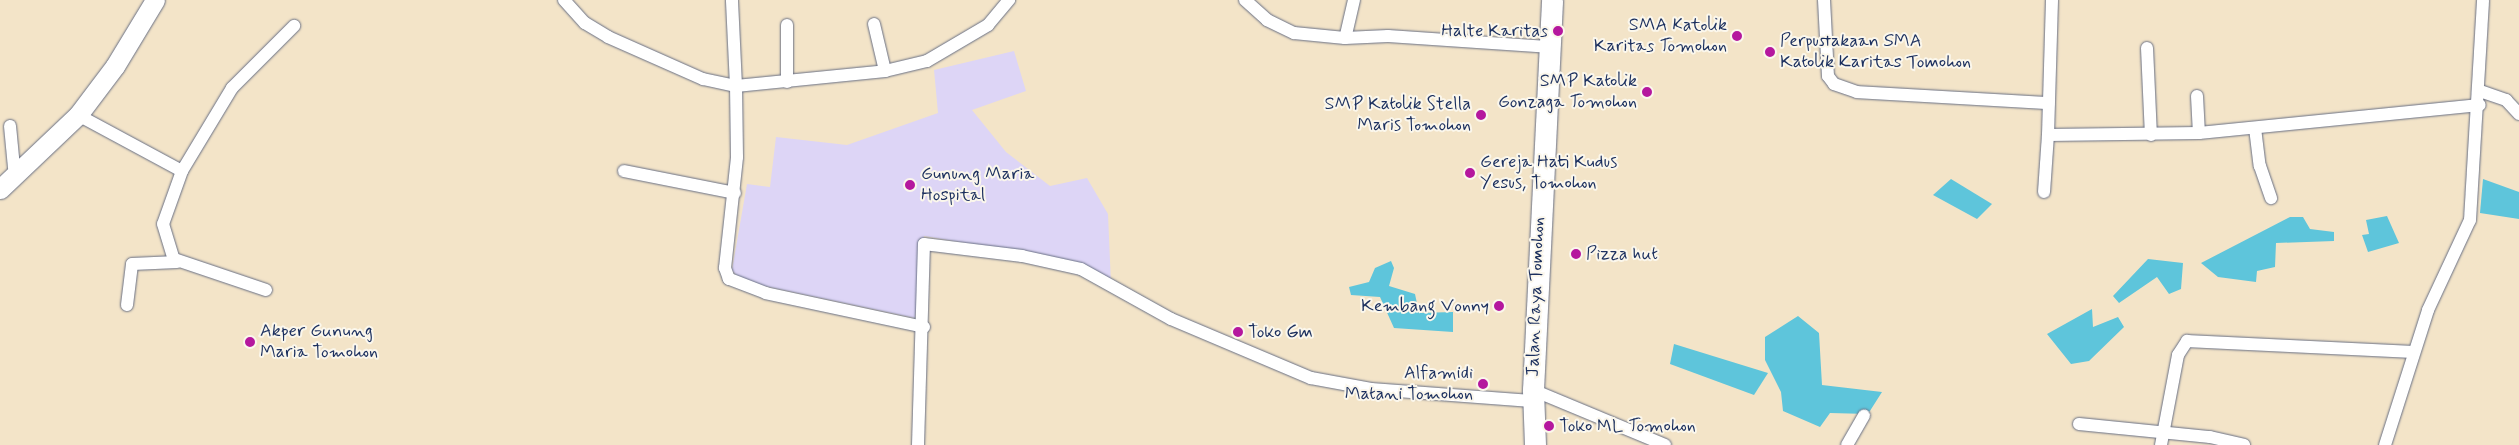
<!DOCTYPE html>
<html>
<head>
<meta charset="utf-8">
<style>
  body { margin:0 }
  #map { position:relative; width:2519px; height:445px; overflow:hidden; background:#f3e4c8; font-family:Mynerve,sans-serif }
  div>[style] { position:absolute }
  .built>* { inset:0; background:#ddd5f6 }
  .water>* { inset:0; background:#5ec5db }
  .roads { filter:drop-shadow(0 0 1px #676e83) drop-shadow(0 0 1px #676e83) }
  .minor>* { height:12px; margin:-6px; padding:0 6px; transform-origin:6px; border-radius:6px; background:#fff }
  .secondary>* { height:19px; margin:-9.5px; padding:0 9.5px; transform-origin:9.5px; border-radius:9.5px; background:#fff }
  .trunk>* { height:21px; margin:-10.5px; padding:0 10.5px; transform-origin:10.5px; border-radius:10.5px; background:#fff }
  .dots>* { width:14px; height:14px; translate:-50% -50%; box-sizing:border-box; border:2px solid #fbf7ec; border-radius:50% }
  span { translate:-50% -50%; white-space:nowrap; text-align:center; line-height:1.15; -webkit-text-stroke:4px #fbf7ec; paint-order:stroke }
  .poi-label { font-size:18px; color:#1b2f5e }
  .right { translate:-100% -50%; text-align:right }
  .left { translate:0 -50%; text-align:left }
  .street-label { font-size:18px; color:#1b2f5e }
</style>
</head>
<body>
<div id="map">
  <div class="built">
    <i style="clip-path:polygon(1014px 51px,1026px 91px,972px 110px,1006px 152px,1050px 186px,1087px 178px,1108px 214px,1111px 284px,1056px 258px,924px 236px,915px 318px,741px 281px,732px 270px,747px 184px,770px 187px,776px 137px,847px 145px,938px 113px,934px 70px)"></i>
  </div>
  <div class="water">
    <i style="clip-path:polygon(1951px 179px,1992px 204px,1977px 219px,1933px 195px)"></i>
    <i style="clip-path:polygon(2483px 179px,2519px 192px,2519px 219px,2480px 213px)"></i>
    <i style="clip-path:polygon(2387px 216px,2399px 243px,2368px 252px,2362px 235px,2369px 234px,2366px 220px)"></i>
    <i style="clip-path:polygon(2290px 217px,2303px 217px,2310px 229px,2334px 232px,2334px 241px,2276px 243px,2275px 267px,2257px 271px,2256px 282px,2218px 277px,2201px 263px)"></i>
    <i style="clip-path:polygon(2148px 259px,2183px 263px,2181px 289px,2169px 294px,2157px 277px,2119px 303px,2113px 296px)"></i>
    <i style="clip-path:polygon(1391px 261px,1394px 268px,1389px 286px,1415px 294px,1419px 313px,1453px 312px,1453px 332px,1394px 328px,1380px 297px,1351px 295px,1349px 287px,1369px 282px,1375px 268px)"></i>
    <i style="clip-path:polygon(2092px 309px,2093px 327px,2118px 317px,2124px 327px,2089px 361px,2071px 364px,2047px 334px)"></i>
    <i style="clip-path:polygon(1798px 316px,1819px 333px,1822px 385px,1882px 392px,1868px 414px,1830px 413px,1820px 427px,1783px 411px,1781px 392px,1765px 360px,1765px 337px)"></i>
    <i style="clip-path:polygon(1674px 344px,1768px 373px,1754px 395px,1670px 364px)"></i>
  </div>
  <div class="roads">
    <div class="minor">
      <i style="left:564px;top:0;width:31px;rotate:48deg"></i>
      <i style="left:585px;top:23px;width:27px;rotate:31deg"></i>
      <i style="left:608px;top:37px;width:104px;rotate:23.9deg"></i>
      <i style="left:703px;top:79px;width:34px;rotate:12deg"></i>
      <i style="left:736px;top:86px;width:86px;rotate:-92.7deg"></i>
      <i style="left:1245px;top:0;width:30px;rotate:42deg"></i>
      <i style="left:1267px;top:20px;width:30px;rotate:26deg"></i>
      <i style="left:1294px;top:33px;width:51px;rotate:5.6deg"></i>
      <i style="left:1354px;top:0;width:39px;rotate:103deg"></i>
      <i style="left:1345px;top:38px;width:43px;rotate:-2.7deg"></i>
      <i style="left:1388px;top:36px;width:160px;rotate:3.9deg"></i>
      <i style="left:1824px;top:0;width:76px;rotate:87deg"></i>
      <i style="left:1828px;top:76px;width:10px;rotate:53deg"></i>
      <i style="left:1834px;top:84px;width:24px;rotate:19deg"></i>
      <i style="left:1857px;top:92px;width:192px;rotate:3.3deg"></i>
      <i style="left:2052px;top:0;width:135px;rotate:91.7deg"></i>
      <i style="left:2048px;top:135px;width:151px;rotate:-0.8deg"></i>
      <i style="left:2199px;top:133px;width:282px;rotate:-5.7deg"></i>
      <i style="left:874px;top:24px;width:48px;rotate:76.8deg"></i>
      <i style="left:787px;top:25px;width:57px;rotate:90deg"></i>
      <i style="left:2147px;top:48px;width:87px;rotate:87.4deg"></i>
      <i style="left:2480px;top:91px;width:28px;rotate:19deg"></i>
      <i style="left:2506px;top:100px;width:19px;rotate:47deg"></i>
      <i style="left:2197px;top:96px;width:37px;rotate:87deg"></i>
      <i style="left:78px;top:115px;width:118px;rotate:28.3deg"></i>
      <i style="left:182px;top:171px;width:56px;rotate:109.7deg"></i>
      <i style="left:163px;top:224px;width:37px;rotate:73deg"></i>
      <i style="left:174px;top:259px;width:97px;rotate:18.6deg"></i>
      <i style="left:10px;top:126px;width:52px;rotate:84.5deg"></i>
      <i style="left:2255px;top:128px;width:38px;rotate:83deg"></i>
      <i style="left:2260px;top:166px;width:34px;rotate:71deg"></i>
      <i style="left:182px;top:171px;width:97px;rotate:-58.9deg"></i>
      <i style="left:232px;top:88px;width:88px;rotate:-45deg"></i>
      <i style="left:624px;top:171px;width:113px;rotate:11.2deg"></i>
      <i style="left:2044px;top:192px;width:57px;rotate:-86deg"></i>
      <i style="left:127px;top:305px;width:41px;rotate:-83deg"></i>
      <i style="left:132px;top:264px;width:45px;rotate:-2.5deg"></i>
      <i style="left:924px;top:327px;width:162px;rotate:-167.9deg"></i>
      <i style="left:766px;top:293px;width:40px;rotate:-159deg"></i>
      <i style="left:729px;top:279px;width:12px;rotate:-110deg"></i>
      <i style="left:725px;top:268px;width:112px;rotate:-83.8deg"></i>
      <i style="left:737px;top:157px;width:71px;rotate:-90.8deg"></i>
      <i style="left:736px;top:86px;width:150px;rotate:-5.7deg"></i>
      <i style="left:885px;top:71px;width:43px;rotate:-13.4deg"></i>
      <i style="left:927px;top:61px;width:71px;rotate:-30.5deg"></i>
      <i style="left:988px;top:25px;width:33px;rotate:-50deg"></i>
      <i style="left:1533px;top:390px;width:143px;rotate:22.6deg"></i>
      <i style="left:2079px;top:424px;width:132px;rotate:5.7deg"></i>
      <i style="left:2210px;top:437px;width:35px;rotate:13deg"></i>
      <i style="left:918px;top:445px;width:201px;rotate:-88.3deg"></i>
      <i style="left:924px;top:244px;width:99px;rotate:7deg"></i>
      <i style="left:1022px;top:256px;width:60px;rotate:12.4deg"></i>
      <i style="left:1081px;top:269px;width:103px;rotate:29.1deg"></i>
      <i style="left:1171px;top:319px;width:152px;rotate:22.9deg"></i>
      <i style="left:1311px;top:378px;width:61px;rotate:10.4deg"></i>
      <i style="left:1371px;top:389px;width:161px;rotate:4.3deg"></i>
      <i style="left:1847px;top:445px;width:34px;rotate:-60deg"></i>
      <i style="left:2161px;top:445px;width:92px;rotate:-79.3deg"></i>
      <i style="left:2178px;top:355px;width:17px;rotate:-57deg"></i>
      <i style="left:2187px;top:341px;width:226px;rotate:2.8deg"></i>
      <i style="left:2385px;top:445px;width:142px;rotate:-72.3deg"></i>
      <i style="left:2428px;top:310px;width:99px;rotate:-65deg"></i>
      <i style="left:2470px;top:220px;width:220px;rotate:-86.6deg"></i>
    </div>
    <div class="secondary">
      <i style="left:0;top:189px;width:108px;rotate:-43.5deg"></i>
      <i style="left:78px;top:115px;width:61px;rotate:-52.9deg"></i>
      <i style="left:115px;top:66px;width:77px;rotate:-58.8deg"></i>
    </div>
    <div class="trunk">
      <i style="left:1535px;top:445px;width:55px;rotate:-92.1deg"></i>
      <i style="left:1533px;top:390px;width:390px;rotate:-87.2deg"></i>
    </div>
  </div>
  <div class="dots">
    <i style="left:1558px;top:31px;background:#b5179e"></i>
    <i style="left:1737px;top:36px;background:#b5179e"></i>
    <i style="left:1770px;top:52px;background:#b5179e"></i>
    <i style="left:1647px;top:92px;background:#b5179e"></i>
    <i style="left:1481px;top:115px;background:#b5179e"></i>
    <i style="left:1470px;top:173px;background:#b5179e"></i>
    <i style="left:910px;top:185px;background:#b5179e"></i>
    <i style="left:1576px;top:254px;background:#b5179e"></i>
    <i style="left:1499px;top:306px;background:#b5179e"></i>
    <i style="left:1238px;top:332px;background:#b5179e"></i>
    <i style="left:250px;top:342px;background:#b5179e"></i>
    <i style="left:1483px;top:384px;background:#b5179e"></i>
    <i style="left:1549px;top:426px;background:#b5179e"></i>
  </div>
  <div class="poi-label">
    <span class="right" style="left:1727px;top:36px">SMA Katolik<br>Karitas Tomohon</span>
    <span class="right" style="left:1548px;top:31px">Halte Karitas</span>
    <span class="left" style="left:1780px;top:52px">Perpustakaan SMA<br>Katolik Karitas Tomohon</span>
    <span class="right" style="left:1637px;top:92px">SMP Katolik<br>Gonzaga Tomohon</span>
    <span class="right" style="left:1471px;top:115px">SMP Katolik Stella<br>Maris Tomohon</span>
    <span class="left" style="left:1480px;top:173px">Gereja Hati Kudus<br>Yesus, Tomohon</span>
    <span class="left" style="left:921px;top:185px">Gunung Maria<br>Hospital</span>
    <span class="left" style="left:1586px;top:254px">Pizza hut</span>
    <span class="right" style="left:1489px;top:306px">Kembang Vonny</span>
    <span class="left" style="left:260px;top:342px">Akper Gunung<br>Maria Tomohon</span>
    <span class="left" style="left:1248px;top:332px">Toko Gm</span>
    <span class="right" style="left:1473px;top:384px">Alfamidi<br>Matani Tomohon</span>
    <span class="left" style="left:1559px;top:426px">Toko ML Tomohon</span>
  </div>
  <div class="street-label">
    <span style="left:1536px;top:297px;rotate:-88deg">Jalan Raya Tomohon</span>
  </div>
</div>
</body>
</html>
